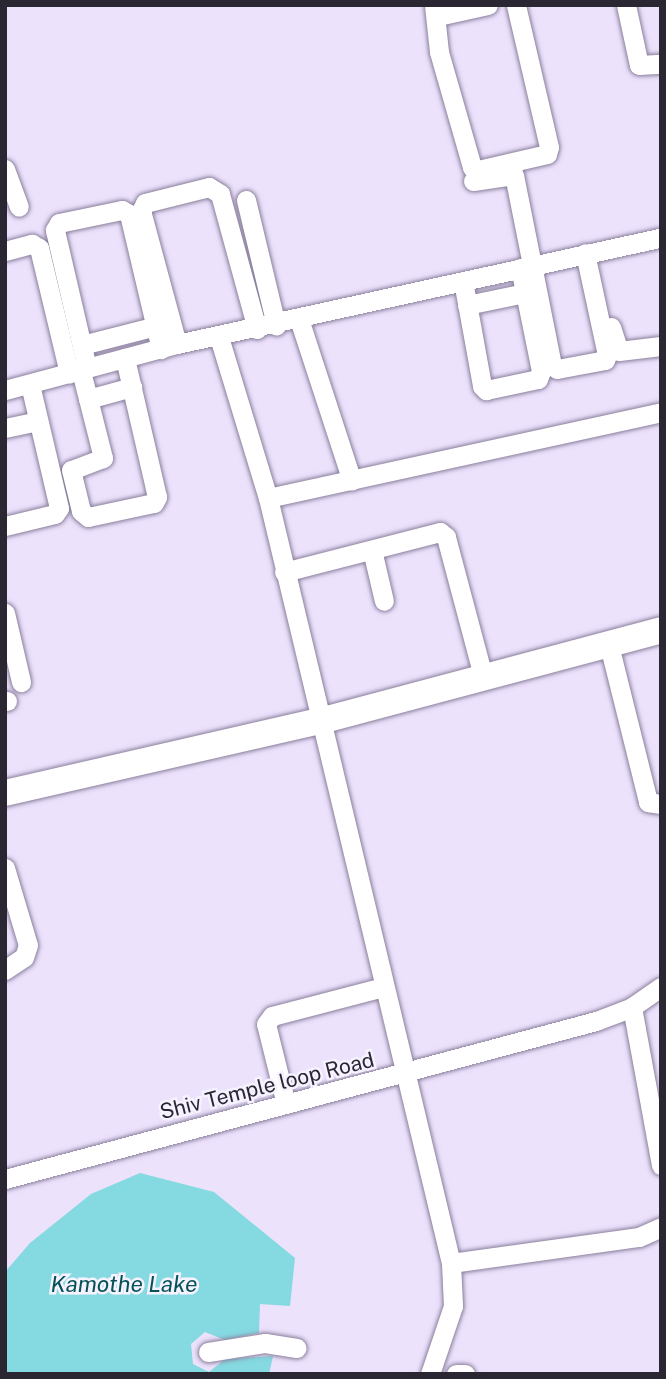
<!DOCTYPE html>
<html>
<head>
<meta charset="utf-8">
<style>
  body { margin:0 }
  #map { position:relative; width:666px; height:1379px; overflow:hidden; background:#ece2fc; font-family:"Public Sans",sans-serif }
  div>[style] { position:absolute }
  .water>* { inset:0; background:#85d9e0 }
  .roads { filter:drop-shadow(0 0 2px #8a7f9c) drop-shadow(0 0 2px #8a7f9c) }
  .street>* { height:19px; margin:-9.5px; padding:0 9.5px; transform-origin:9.5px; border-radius:9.5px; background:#fff }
  .secondary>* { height:26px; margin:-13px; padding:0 13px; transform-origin:13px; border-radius:13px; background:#fff }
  span { translate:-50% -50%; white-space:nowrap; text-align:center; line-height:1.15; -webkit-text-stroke:5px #f7f2ff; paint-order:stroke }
  .street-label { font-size:21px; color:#2a2632 }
  .water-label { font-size:23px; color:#055358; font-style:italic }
  .frame { position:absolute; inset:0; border:7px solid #2a2632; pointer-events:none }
</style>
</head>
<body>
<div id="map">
  <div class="water">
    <i style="clip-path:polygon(140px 1173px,214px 1192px,295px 1258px,290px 1306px,260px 1304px,259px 1333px,225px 1340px,205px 1332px,191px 1344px,193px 1364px,209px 1372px,225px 1359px,273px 1356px,269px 1374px,5px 1374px,5px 1272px,30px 1243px,91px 1194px)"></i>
  </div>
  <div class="roads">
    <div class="street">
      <i style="left:434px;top:5px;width:47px;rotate:83.9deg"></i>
      <i style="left:439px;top:52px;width:120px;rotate:74deg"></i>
      <i style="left:472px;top:167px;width:7px;rotate:27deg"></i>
      <i style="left:478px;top:170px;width:71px;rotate:-13.1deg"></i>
      <i style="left:547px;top:154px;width:7px;rotate:-74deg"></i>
      <i style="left:549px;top:147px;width:146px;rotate:-103.1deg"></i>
      <i style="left:626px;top:5px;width:61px;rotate:77.8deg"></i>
      <i style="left:639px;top:65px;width:22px;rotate:-3deg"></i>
      <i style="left:438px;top:16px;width:51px;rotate:-12.4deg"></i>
      <i style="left:5px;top:169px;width:40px;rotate:69.8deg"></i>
      <i style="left:473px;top:181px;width:41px;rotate:-8.3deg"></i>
      <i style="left:514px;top:175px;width:194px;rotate:78.7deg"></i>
      <i style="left:552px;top:365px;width:6px;rotate:39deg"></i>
      <i style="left:557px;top:369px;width:49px;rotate:-10.6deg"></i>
      <i style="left:605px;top:360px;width:5px;rotate:-68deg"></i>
      <i style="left:607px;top:355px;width:104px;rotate:-102.2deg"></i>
      <i style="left:246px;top:200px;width:129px;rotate:76.5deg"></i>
      <i style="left:5px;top:251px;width:28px;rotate:-15deg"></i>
      <i style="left:32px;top:244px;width:8px;rotate:30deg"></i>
      <i style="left:39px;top:248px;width:129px;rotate:76.5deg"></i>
      <i style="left:463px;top:281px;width:107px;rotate:79.7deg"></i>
      <i style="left:482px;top:386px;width:6px;rotate:45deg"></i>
      <i style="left:486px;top:390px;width:53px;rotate:-11.9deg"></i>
      <i style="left:538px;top:379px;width:9px;rotate:-69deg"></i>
      <i style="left:541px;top:371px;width:105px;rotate:-101.5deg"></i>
      <i style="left:467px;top:305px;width:59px;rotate:-11.7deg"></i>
      <i style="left:299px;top:319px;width:170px;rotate:71.9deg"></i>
      <i style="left:611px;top:327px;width:25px;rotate:72deg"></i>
      <i style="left:619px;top:351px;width:42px;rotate:-6.8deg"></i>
      <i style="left:219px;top:337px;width:168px;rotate:73.1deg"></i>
      <i style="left:268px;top:498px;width:787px;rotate:76.55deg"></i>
      <i style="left:451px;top:1263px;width:43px;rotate:87.3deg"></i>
      <i style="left:453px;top:1306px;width:72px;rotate:108.7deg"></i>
      <i style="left:177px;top:344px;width:138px;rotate:-105.1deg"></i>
      <i style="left:141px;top:211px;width:9px;rotate:-63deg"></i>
      <i style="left:145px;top:203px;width:66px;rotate:-14deg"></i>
      <i style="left:209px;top:187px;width:13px;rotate:32deg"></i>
      <i style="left:220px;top:194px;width:140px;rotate:74.7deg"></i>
      <i style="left:82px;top:345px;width:76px;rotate:-14.4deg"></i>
      <i style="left:87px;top:368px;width:142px;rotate:-103.1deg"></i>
      <i style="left:55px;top:230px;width:8px;rotate:-60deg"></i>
      <i style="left:59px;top:223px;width:64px;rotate:-11.7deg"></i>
      <i style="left:122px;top:210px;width:8px;rotate:30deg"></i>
      <i style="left:129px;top:214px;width:139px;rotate:76.7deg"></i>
      <i style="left:81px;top:371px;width:90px;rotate:75.8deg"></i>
      <i style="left:103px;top:458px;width:34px;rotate:159deg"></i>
      <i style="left:71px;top:470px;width:42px;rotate:76.3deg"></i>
      <i style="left:81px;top:511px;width:9px;rotate:41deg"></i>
      <i style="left:88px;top:517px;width:67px;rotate:-12deg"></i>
      <i style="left:154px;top:503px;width:7px;rotate:-63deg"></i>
      <i style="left:157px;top:497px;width:143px;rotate:-103deg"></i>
      <i style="left:5px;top:390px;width:178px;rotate:-15deg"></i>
      <i style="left:177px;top:344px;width:495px;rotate:-12.4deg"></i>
      <i style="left:88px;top:399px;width:46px;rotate:-15.3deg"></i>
      <i style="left:5px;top:428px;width:34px;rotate:-12deg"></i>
      <i style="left:268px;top:498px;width:402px;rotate:-12.3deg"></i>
      <i style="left:5px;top:526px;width:51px;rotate:-13.5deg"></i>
      <i style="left:55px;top:514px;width:7px;rotate:-56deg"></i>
      <i style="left:59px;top:508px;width:127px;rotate:-103.2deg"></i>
      <i style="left:372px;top:550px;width:52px;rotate:76.8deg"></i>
      <i style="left:284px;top:572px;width:161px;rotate:-14.4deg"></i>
      <i style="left:440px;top:532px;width:8px;rotate:40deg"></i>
      <i style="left:446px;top:537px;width:144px;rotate:75.1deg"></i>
      <i style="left:5px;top:613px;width:71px;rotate:76.9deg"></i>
      <i style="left:609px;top:645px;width:162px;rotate:76deg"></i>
      <i style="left:648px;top:802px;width:13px;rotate:9deg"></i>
      <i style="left:5px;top:701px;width:2px"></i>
      <i style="left:5px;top:868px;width:80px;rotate:73.4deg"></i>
      <i style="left:28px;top:945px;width:13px;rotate:108deg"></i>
      <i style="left:24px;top:957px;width:23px;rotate:146deg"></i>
      <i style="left:632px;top:1007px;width:161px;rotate:79.6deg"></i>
      <i style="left:286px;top:1104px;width:82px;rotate:-104deg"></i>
      <i style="left:266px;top:1024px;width:10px;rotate:-53deg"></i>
      <i style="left:272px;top:1016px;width:115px;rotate:-14.6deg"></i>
      <i style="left:5px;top:1179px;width:612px;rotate:-14.97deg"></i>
      <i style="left:596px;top:1021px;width:39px;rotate:-21deg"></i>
      <i style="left:632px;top:1007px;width:35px;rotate:-35deg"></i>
      <i style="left:451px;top:1263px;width:190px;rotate:-7.9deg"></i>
      <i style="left:639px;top:1237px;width:24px;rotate:-24deg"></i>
      <i style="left:208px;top:1352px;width:58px;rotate:-9deg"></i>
      <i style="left:265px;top:1343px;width:32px;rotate:9deg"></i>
      <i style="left:456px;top:1374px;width:9px"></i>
    </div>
    <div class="secondary">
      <i style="left:5px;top:793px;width:323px;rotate:-12.9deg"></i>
      <i style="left:320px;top:721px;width:353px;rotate:-14.9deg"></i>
    </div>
  </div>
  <div class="street-label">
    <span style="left:267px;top:1086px;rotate:-14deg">Shiv Temple loop Road</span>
  </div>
  <div class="water-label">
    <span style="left:124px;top:1284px">Kamothe Lake</span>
  </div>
  <div class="frame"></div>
</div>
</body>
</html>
